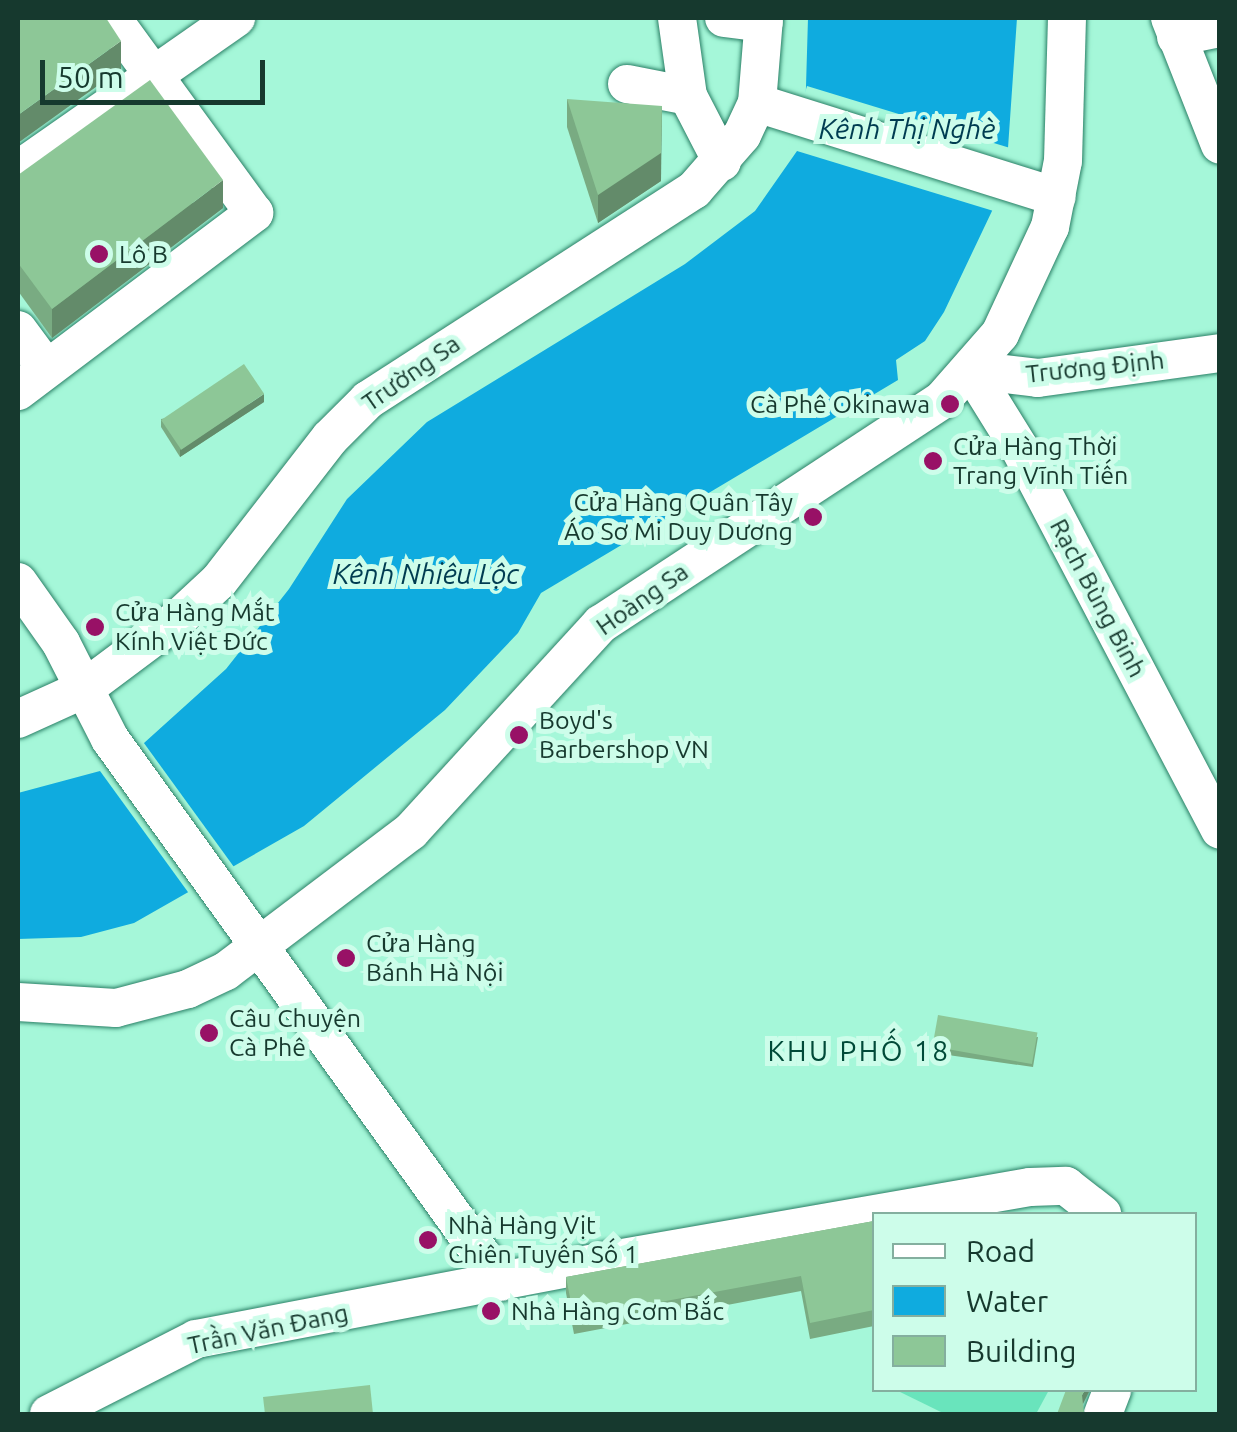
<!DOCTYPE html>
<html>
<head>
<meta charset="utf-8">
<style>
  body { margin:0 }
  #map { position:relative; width:1237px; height:1432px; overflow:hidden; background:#a5f7d9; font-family:Ubuntu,sans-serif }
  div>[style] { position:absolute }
  .green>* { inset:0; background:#69e4bc }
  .water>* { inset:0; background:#0fabdf }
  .pier>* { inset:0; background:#a5f7d9; transform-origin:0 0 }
  .roads { filter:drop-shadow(0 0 2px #2a8066) drop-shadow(0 0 2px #2a8066) }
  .minor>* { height:38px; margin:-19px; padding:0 19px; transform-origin:19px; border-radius:19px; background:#fff }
  .wall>* { inset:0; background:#79ab82 }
  .shaded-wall>* { inset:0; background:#638b6a }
  .building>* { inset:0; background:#8dc797; transform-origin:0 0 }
  .dots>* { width:28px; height:28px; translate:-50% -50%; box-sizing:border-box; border:5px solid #cdfdea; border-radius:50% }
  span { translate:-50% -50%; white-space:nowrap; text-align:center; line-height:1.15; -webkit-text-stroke:10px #cdfdea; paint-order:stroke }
  .poi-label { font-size:25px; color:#16392e }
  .left { translate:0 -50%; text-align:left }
  .right { translate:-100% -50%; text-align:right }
  .street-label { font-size:25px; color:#16392e }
  .water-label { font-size:28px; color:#003c51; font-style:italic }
  .neighbourhood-label { font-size:28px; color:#004a38; letter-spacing:2.5px }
  .frame { position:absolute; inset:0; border:20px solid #16392e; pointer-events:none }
  .legend { position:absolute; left:872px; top:1212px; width:325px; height:180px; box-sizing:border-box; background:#cdfdea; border:2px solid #84af9f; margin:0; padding:12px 18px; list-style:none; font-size:30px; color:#16392e }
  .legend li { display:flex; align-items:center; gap:20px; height:50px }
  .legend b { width:50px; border:2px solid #84af9f }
  .scale { position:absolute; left:40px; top:60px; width:225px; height:45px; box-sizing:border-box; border:5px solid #16392e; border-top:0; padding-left:12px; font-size:30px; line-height:35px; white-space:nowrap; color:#16392e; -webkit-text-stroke:8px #cdfdea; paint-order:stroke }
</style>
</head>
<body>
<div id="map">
  <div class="green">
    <i style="clip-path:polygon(896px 1390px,1049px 1390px,1036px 1414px,945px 1414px)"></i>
  </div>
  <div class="water">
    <i style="clip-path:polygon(808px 18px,1017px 18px,1008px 148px,992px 211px,944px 312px,925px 341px,896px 360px,898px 380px,541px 593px,518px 633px,445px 710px,304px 826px,134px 923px,81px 937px,18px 939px,18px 793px,100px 771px,144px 743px,226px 669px,289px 589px,347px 499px,427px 422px,685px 264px,755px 211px,797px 151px,805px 120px)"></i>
  </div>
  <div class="pier">
    <i style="left:807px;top:86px;width:215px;height:65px;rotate:17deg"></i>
    <i style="left:141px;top:739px;width:165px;height:52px;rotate:54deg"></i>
  </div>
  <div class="roads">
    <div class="minor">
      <i style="left:677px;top:18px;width:79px;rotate:82deg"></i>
      <i style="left:688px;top:96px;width:74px;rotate:62.7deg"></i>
      <i style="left:724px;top:18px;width:40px;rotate:7.1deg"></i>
      <i style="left:1170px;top:18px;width:136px;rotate:68.5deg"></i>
      <i style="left:1176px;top:37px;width:45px;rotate:-11.6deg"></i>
      <i style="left:627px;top:84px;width:62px;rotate:11.1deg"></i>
      <i style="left:757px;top:103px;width:314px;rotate:17.4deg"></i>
      <i style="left:18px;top:170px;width:266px;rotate:-34.9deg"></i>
      <i style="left:18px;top:330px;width:47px;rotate:53.6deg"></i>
      <i style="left:971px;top:370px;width:93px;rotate:58.2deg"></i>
      <i style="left:1020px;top:449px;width:430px;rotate:62.3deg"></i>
      <i style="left:971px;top:370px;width:67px;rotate:6.8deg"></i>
      <i style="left:1038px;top:378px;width:184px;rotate:-7.8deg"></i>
      <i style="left:18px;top:391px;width:296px;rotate:-37deg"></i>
      <i style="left:254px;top:213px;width:241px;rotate:-126.1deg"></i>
      <i style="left:18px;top:582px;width:75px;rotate:54.8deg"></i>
      <i style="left:61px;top:643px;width:108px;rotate:63deg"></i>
      <i style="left:110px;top:739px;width:669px;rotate:54.24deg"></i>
      <i style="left:18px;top:719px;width:72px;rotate:-24.4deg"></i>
      <i style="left:84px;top:689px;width:119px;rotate:-36.8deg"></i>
      <i style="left:179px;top:618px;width:54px;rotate:-42.8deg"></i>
      <i style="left:219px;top:581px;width:181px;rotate:-52.2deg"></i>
      <i style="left:330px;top:438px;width:54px;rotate:-45deg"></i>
      <i style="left:368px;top:400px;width:388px;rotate:-32.8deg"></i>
      <i style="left:694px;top:190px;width:73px;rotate:-48.9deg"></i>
      <i style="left:742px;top:135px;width:35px;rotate:-65deg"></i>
      <i style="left:757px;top:103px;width:85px;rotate:-85.3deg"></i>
      <i style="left:18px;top:1002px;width:98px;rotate:3.5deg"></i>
      <i style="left:116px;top:1008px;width:74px;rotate:-14.8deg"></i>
      <i style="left:188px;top:989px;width:42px;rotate:-25.3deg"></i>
      <i style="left:226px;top:971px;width:232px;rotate:-37.1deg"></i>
      <i style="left:411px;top:831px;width:281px;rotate:-47.5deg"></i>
      <i style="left:601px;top:624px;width:408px;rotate:-33.3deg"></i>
      <i style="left:942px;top:400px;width:88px;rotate:-48.7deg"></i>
      <i style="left:1000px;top:334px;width:118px;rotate:-65deg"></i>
      <i style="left:1050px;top:227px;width:67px;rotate:-78.9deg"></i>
      <i style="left:1063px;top:161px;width:143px;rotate:-88.4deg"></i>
      <i style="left:49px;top:1414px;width:165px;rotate:-27deg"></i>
      <i style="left:196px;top:1339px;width:422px;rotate:-10.8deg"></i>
      <i style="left:611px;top:1260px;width:425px;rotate:-9.9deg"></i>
      <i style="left:1030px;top:1187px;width:36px;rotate:-2deg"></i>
      <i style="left:1066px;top:1186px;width:46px;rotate:37.9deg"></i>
      <i style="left:1103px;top:1414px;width:26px;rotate:-69deg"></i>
    </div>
  </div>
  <div class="wall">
    <i style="clip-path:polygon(567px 99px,661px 181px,598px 223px,567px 127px)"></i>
    <i style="clip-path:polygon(18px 175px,223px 208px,52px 338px,18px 291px)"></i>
    <i style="clip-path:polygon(264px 402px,180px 457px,161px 427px,161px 419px)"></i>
    <i style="clip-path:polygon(1038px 1037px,1033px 1067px,934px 1053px,934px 1047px)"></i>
    <i style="clip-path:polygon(874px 1221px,874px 1326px,810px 1339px,801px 1291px,574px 1334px,566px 1293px,566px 1277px)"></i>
  </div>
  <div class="shaded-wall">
    <i style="clip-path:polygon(121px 41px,121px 69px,18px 143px,18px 115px)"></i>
    <i style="clip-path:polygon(662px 106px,661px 181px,598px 223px,598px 195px)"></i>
    <i style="clip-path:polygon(223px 180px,223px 208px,52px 338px,52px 309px)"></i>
    <i style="clip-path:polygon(264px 394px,264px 402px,180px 457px,180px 450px)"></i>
    <i style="clip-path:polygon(1085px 1390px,1090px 1390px,1082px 1406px,1082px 1395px)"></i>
  </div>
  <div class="building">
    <i style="clip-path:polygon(18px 18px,106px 18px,121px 41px,18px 115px)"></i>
    <i style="clip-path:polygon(150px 80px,223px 180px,52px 309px,18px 263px,18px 175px)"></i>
    <i style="clip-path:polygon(567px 99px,662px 106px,661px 153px,598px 195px)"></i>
    <i style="left:244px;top:364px;width:36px;height:100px;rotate:56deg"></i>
    <i style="left:938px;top:1015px;width:101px;height:32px;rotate:10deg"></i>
    <i style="clip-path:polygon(874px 1221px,874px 1310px,810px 1323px,801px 1276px,574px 1318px,566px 1277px)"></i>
    <i style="clip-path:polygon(370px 1385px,373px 1414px,265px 1414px,263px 1397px)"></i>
    <i style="clip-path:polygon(1066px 1390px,1085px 1390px,1082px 1395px,1084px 1414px,1057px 1414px)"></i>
  </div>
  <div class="dots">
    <i style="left:99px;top:254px;background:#981166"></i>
    <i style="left:950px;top:404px;background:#981166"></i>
    <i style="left:933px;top:461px;background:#981166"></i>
    <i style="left:813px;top:517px;background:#981166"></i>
    <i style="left:95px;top:627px;background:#981166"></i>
    <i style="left:519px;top:735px;background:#981166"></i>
    <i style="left:346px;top:958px;background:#981166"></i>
    <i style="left:209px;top:1033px;background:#981166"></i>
    <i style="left:428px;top:1240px;background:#981166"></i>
    <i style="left:491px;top:1311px;background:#981166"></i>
  </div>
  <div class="poi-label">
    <span class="left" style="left:119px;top:254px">Lô B</span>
    <span class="right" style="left:930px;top:404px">Cà Phê Okinawa</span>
    <span class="left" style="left:953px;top:461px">Cửa Hàng Thời<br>Trang Vĩnh Tiến</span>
    <span class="right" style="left:793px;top:517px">Cửa Hàng Quân Tây<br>Áo Sơ Mi Duy Dương</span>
    <span class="left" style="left:115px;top:627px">Cửa Hàng Mắt<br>Kính Việt Đức</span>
    <span class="left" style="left:539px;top:735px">Boyd's<br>Barbershop VN</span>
    <span class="left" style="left:366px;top:958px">Cửa Hàng<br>Bánh Hà Nội</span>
    <span class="left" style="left:229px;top:1033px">Câu Chuyện<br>Cà Phê</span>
    <span class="left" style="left:448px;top:1240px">Nhà Hàng Vịt<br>Chiên Tuyến Số 1</span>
    <span class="left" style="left:511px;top:1311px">Nhà Hàng Cơm Bắc</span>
  </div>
  <div class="street-label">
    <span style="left:1095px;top:367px;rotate:-6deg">Trương Định</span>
    <span style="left:411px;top:373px;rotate:-35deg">Trường Sa</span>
    <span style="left:1098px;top:598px;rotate:62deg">Rạch Bùng Binh</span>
    <span style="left:642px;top:599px;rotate:-35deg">Hoàng Sa</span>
    <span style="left:268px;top:1329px;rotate:-12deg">Trần Văn Ðang</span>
  </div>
  <div class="water-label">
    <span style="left:907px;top:129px">Kênh Thị Nghè</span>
    <span style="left:426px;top:574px">Kênh Nhiêu Lộc</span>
  </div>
  <div class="neighbourhood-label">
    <span style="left:859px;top:1051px">KHU PHỐ 18</span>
  </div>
  <div class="frame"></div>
  <ul class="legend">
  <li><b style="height:12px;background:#fff"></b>Road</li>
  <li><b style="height:28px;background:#0fabdf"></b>Water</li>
  <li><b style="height:28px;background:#8dc797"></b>Building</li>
  </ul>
  <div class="scale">50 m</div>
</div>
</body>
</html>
